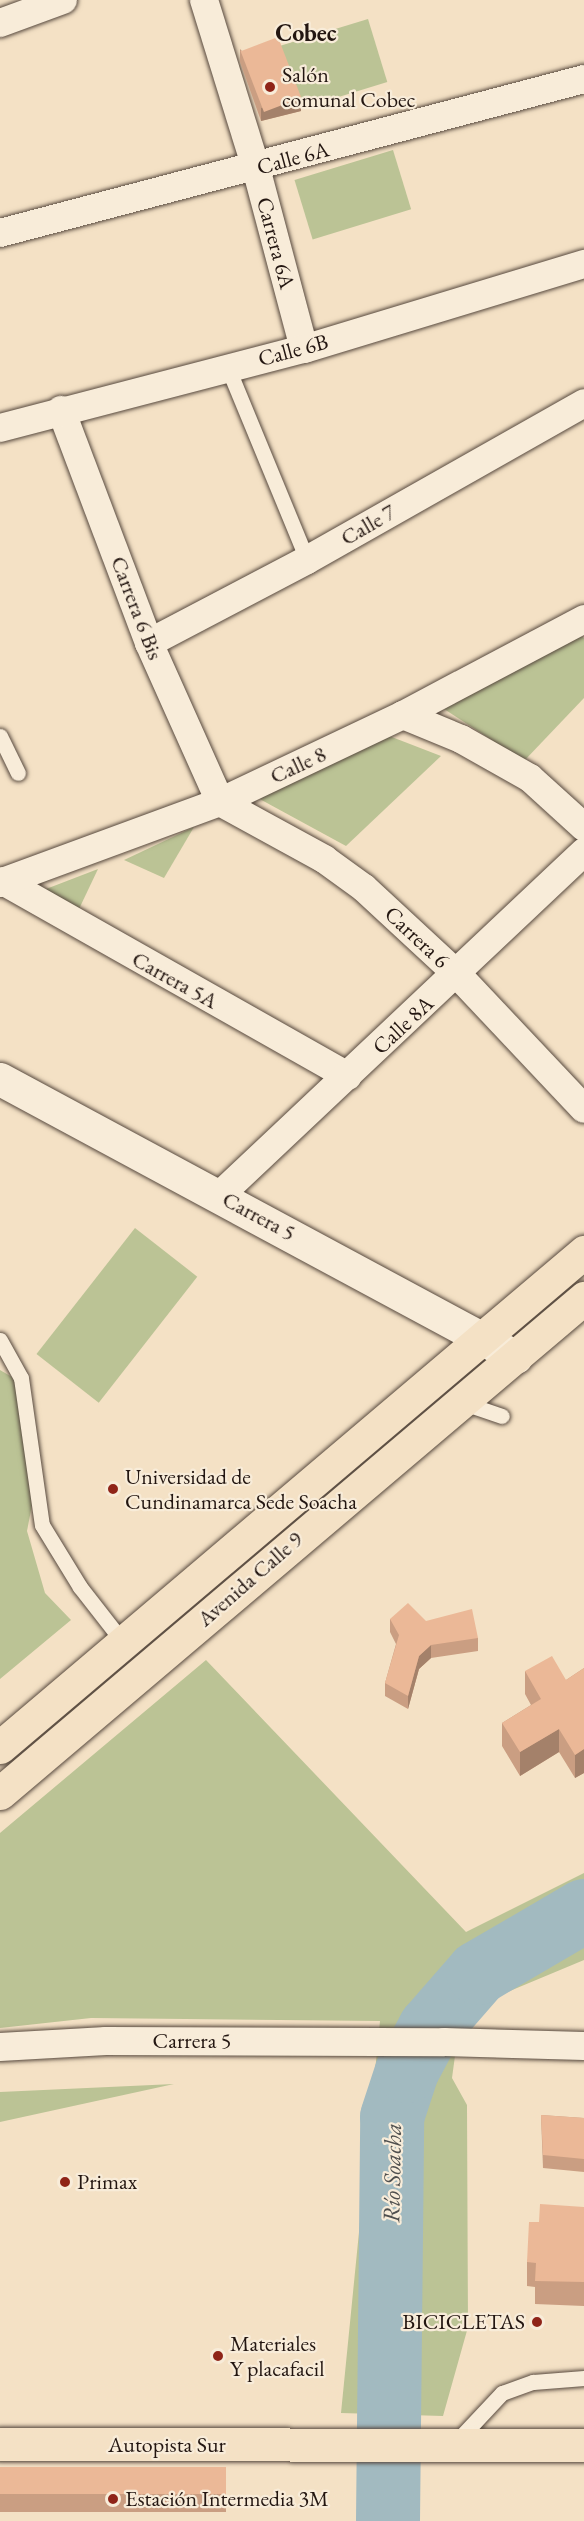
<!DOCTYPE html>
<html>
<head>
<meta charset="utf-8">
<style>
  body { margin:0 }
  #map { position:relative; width:584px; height:2521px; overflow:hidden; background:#f4e1c5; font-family:"EB Garamond",serif }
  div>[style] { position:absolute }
  .green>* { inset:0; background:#bbc395; transform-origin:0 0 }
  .river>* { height:64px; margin:-32px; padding:0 32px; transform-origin:32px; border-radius:32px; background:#a2bac0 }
  .roads { filter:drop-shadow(0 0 2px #57493e) drop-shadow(0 0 2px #57493e) }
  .service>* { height:15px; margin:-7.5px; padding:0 7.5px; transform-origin:7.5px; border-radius:7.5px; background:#f8ecd9 }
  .minor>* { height:28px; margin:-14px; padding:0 14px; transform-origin:14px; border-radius:14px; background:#f8ecd9 }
  .secondary>* { height:33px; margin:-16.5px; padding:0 16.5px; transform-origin:16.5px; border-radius:16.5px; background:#f8ecd9 }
  .primary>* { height:33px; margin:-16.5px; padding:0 16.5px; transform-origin:16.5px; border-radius:16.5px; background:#f4e1c5 }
  .trunk>* { height:33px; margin:-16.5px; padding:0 16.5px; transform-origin:16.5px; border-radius:16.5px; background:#f4e1c5 }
  .wall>* { inset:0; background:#ca9e82 }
  .shaded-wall>* { inset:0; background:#a4816a }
  .building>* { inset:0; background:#ebb897; transform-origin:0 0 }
  .dots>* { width:16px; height:16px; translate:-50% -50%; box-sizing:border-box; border:3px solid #f8ecd9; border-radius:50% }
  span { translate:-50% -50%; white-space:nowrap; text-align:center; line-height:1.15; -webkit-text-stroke:4.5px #f8ecd9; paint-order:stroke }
  .poi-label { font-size:22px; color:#231611 }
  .left { translate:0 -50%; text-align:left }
  .right { translate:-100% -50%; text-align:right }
  .street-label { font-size:22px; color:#231611 }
  .neighbourhood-label { font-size:24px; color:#231611; font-weight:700 }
  .water-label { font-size:24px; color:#4f4f4e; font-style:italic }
</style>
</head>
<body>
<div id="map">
  <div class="green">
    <i style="left:368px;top:19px;width:66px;height:95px;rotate:73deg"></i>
    <i style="left:393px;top:150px;width:62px;height:103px;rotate:73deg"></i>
    <i style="clip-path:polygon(579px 635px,584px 638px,584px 698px,524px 761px,438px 705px)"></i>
    <i style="clip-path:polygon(384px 734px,441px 756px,346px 846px,256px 797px)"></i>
    <i style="clip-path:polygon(194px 827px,164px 878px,124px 860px)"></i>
    <i style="clip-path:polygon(98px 869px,79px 909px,46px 889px)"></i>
    <i style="left:135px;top:1228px;width:79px;height:160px;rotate:38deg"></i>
    <i style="clip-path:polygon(0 1370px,17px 1380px,32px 1505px,27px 1531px,45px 1593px,71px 1620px,0 1679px)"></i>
    <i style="clip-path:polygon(206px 1660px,466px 1932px,584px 1873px,584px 1960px,491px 1999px,457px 2041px,452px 2078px,467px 2105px,468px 2327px,443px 2416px,341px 2413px,380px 2021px,91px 2018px,0 2028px,0 1833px)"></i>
    <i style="clip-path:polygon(174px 2084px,0 2122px,0 2092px)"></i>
  </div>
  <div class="river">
    <i style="left:388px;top:2521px;width:404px;rotate:-89.4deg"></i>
    <i style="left:392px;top:2117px;width:48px;rotate:-71.9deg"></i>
    <i style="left:407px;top:2071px;width:49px;rotate:-61.9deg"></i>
    <i style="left:430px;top:2028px;width:73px;rotate:-48.9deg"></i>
    <i style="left:478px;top:1973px;width:123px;rotate:-30.3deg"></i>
  </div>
  <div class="roads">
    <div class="service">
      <i style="left:228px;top:368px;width:208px;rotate:67.6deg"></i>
      <i style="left:0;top:736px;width:41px;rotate:64.1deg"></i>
      <i style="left:0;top:1340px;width:43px;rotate:61.1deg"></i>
      <i style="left:21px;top:1378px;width:148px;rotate:81.9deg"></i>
      <i style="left:42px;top:1525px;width:73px;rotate:58.5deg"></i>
      <i style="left:80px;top:1587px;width:70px;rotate:52deg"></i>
      <i style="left:461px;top:1402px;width:43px;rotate:18.9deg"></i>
      <i style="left:455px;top:2443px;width:69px;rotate:-46.8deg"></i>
      <i style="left:502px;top:2393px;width:33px;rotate:-20deg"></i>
      <i style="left:533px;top:2382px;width:51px;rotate:-4.5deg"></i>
    </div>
    <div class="minor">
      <i style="left:204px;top:0;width:176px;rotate:72.8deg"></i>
      <i style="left:256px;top:168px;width:187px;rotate:75.1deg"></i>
      <i style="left:0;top:23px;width:67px;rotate:-20.1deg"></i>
      <i style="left:0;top:233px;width:604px;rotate:-14.77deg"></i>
      <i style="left:61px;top:410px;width:249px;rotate:69.3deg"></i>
      <i style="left:149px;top:643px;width:174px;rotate:65.9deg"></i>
      <i style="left:220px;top:802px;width:119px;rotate:28.7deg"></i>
      <i style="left:324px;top:859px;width:49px;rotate:35.9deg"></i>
      <i style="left:364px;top:888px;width:127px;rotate:42.8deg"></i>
      <i style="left:457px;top:974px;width:185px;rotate:46.7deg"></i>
      <i style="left:0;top:428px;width:314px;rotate:-14.6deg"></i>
      <i style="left:304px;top:349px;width:293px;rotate:-16.9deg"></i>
      <i style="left:149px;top:643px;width:178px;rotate:-27.7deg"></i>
      <i style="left:307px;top:560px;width:318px;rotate:-29.5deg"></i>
      <i style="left:403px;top:715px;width:63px;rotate:22.5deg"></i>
      <i style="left:461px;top:739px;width:79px;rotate:29.5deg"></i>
      <i style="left:530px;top:778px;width:73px;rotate:42.2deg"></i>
      <i style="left:3px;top:881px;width:396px;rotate:29.5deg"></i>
      <i style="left:0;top:883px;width:234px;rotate:-20.2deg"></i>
      <i style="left:220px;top:802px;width:203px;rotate:-25.4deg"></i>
      <i style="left:403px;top:715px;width:205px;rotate:-27.9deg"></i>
      <i style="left:220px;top:1195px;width:500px;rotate:-43.3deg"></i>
      <i style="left:0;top:2047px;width:106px;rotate:-3.2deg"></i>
      <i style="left:106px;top:2041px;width:338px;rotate:0.2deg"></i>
      <i style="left:444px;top:2042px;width:140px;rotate:1.6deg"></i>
    </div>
    <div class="secondary">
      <i style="left:0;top:1079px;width:586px;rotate:28.31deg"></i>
    </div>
    <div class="primary">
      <i style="left:0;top:1747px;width:766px;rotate:-40.28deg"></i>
      <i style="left:0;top:1793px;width:766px;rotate:-40.28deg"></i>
    </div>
    <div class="trunk">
      <i style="left:0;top:2444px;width:584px;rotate:0.1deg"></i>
    </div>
  </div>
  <div class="wall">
    <i style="clip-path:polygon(240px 49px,301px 111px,261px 121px,240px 62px)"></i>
    <i style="clip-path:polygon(390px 1619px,426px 1621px,478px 1638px,478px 1651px,431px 1658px,419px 1669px,408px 1709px,385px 1696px,385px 1683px,396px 1644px,390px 1632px)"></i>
    <i style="clip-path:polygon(584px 1668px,584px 1773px,575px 1778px,559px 1752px,520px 1776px,502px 1746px,502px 1723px,531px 1705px,525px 1694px,525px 1671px,566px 1680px)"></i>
    <i style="clip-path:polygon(541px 2115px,584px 2118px,584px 2172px,543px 2168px)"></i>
    <i style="clip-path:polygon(584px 2207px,584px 2306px,535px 2304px,535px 2287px,527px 2286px,527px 2262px,539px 2222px)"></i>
    <i style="clip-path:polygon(0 2467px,226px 2486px,226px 2512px,0 2512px)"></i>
  </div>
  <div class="shaded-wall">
    <i style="clip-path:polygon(301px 98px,301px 111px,261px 121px,261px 108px)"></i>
    <i style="clip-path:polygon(431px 1645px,431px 1658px,419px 1669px,408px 1709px,408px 1696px,419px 1656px)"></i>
    <i style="clip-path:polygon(559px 1729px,559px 1752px,520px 1776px,520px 1752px)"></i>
    <i style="clip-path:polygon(584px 1749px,584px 1773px,575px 1778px,575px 1755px)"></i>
  </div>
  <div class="building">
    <i style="left:278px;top:37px;width:65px;height:40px;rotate:69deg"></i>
    <i style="clip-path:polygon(408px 1603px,426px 1621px,472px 1609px,478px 1638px,431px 1645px,419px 1656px,408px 1696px,385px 1683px,399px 1635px,390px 1619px)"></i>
    <i style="clip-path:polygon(552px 1656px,566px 1680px,584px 1668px,584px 1749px,575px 1755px,559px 1729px,520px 1752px,502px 1723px,541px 1699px,525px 1671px)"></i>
    <i style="clip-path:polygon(541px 2115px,584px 2118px,584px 2159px,543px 2155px)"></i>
    <i style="clip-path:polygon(540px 2204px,584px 2207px,584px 2282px,535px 2281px,536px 2263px,527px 2262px,529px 2222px,539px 2222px)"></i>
    <i style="left:0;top:2467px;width:226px;height:27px"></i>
  </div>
  <div class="dots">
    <i style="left:270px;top:87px;background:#8f2418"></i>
    <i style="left:113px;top:1489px;background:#8f2418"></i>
    <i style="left:65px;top:2182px;background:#8f2418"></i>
    <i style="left:537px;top:2322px;background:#8f2418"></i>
    <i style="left:218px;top:2356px;background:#8f2418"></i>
    <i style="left:113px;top:2499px;background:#8f2418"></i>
  </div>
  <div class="poi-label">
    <span class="left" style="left:282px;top:87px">Salón<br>comunal Cobec</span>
    <span class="left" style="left:125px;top:1489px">Universidad de<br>Cundinamarca Sede Soacha</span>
    <span class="left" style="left:77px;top:2182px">Primax</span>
    <span class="right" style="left:525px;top:2322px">BICICLETAS</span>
    <span class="left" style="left:230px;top:2356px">Materiales<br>Y placafacil</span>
    <span class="left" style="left:125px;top:2499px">Estación Intermedia 3M</span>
  </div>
  <div class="street-label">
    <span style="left:293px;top:158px;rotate:-15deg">Calle 6A</span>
    <span style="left:276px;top:243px;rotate:75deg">Carrera 6A</span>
    <span style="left:293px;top:350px;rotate:-15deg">Calle 6B</span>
    <span style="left:368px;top:525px;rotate:-30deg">Calle 7</span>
    <span style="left:137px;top:608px;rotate:69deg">Carrera 6 Bis</span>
    <span style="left:298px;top:765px;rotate:-25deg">Calle 8</span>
    <span style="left:417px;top:937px;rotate:43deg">Carrera 6</span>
    <span style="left:175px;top:980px;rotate:29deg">Carrera 5A</span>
    <span style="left:403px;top:1025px;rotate:-43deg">Calle 8A</span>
    <span style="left:259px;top:1216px;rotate:28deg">Carrera 5</span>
    <span style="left:250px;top:1579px;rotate:-41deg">Avenida Calle 9</span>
    <span style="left:192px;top:2041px">Carrera 5</span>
    <span style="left:167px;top:2445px">Autopista Sur</span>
  </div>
  <div class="neighbourhood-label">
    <span style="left:306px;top:33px">Cobec</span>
  </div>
  <div class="water-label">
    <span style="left:392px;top:2173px;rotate:-89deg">Río Soacha</span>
  </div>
</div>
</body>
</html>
